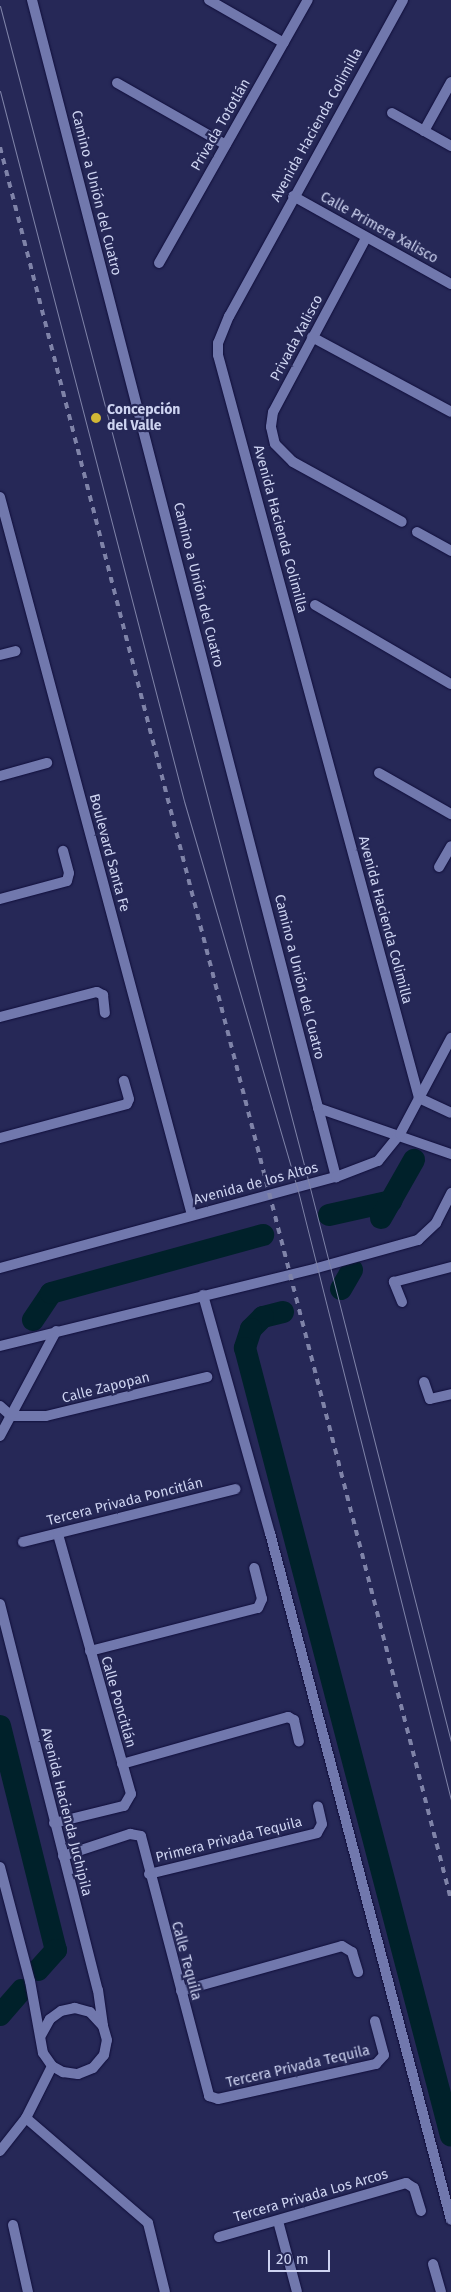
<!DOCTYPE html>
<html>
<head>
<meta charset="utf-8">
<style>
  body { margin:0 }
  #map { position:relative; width:451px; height:2292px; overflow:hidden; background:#262857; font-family:"Fira Sans",sans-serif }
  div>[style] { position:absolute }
  .canal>* { height:22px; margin:-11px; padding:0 11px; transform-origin:11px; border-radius:11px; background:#00212a }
  .roads { filter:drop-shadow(0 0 1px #100e3b) drop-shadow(0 0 1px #100e3b) }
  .service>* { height:10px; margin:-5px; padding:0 5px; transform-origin:5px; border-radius:5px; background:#7178ad }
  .minor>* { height:10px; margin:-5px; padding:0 5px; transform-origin:5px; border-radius:5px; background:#7178ad }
  .tertiary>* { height:10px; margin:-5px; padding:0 5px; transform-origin:5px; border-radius:5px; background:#7178ad }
  .tram>* { height:1px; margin:-0.5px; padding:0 0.5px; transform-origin:0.5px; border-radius:0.5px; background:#7f83a8 }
  .rail>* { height:4px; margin-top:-2px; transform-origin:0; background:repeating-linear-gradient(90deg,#7f83a8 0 6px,transparent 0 12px) }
  .dots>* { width:14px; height:14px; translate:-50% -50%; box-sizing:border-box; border:2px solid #262857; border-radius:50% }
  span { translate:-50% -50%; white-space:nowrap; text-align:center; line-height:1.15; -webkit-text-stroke:4.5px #262857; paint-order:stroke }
  .street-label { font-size:14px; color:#ced4f1 }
  .poi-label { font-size:14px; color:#ced4f1; font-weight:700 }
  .left { translate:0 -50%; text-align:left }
  .scale { position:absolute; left:268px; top:2250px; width:62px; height:22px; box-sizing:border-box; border:2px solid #ced4f1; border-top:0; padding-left:6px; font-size:15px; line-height:18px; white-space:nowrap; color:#ced4f1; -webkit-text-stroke:4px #262857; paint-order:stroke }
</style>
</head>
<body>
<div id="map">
  <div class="canal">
    <i style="left:329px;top:1215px;width:64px;rotate:-12.7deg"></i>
    <i style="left:381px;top:1218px;width:67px;rotate:-60.4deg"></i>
    <i style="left:341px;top:1289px;width:22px;rotate:-60deg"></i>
    <i style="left:283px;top:1312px;width:21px;rotate:166deg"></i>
    <i style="left:263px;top:1317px;width:17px;rotate:135deg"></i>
    <i style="left:251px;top:1329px;width:20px;rotate:108deg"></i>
    <i style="left:245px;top:1348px;width:814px;rotate:75.35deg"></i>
    <i style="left:33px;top:1320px;width:32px;rotate:-56deg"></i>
    <i style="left:51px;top:1293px;width:220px;rotate:-15.3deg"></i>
    <i style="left:0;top:1726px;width:231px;rotate:76deg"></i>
    <i style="left:56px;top:1950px;width:27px;rotate:132deg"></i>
    <i style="left:0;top:2015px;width:33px;rotate:-49deg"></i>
  </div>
  <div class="roads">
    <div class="service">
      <i style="left:203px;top:1295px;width:247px;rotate:74.3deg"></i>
      <i style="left:270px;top:1533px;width:710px;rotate:75.24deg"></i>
    </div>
    <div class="minor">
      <i style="left:209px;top:0;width:86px;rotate:29.8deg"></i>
      <i style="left:403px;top:0;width:361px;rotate:118.8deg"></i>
      <i style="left:229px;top:316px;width:29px;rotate:112deg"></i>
      <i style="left:218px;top:343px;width:12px;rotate:90deg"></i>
      <i style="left:218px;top:355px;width:770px;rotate:74.86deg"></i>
      <i style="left:419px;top:1098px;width:35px;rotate:25deg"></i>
      <i style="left:117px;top:83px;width:125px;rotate:29.6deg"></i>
      <i style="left:392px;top:113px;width:68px;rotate:29.2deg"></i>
      <i style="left:424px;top:131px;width:56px;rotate:-61.1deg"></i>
      <i style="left:293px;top:196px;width:181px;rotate:29.1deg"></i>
      <i style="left:366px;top:238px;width:197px;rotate:118.1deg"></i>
      <i style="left:273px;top:412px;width:15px;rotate:98deg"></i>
      <i style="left:271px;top:427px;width:17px;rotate:77deg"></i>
      <i style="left:275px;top:444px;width:25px;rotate:45deg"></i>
      <i style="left:293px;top:462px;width:124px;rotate:28.8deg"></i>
      <i style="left:159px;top:263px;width:302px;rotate:-60.5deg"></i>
      <i style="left:312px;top:337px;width:158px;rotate:28.3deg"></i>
      <i style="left:417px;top:532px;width:39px;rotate:29deg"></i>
      <i style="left:315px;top:605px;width:157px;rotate:30.2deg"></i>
      <i style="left:0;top:655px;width:16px;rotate:-14deg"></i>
      <i style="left:379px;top:773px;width:83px;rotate:29.7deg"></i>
      <i style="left:0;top:776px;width:49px;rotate:-15.5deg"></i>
      <i style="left:439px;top:867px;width:24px;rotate:-60deg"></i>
      <i style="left:0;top:899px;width:69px;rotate:-15deg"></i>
      <i style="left:67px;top:881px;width:8px;rotate:-76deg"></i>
      <i style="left:69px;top:873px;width:23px;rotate:-105deg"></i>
      <i style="left:0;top:1017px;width:100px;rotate:-14.5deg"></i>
      <i style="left:97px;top:992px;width:7px;rotate:27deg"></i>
      <i style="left:103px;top:995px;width:18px;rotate:84deg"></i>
      <i style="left:0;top:1138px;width:131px;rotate:-15deg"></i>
      <i style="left:127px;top:1104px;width:5px;rotate:-68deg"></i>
      <i style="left:129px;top:1099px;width:19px;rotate:-106deg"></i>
      <i style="left:402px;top:1302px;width:22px;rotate:-112deg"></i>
      <i style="left:394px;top:1282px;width:59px;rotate:-14.7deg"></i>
      <i style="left:424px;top:1382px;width:18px;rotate:71deg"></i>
      <i style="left:430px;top:1399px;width:22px;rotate:-13deg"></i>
      <i style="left:0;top:1406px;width:15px;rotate:42deg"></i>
      <i style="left:11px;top:1416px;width:35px"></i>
      <i style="left:46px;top:1416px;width:166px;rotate:-13.6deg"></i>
      <i style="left:0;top:1436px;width:119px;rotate:-61.9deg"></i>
      <i style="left:23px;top:1542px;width:219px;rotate:-14deg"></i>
      <i style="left:0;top:1604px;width:398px;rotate:75.8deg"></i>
      <i style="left:98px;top:1990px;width:36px;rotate:82deg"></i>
      <i style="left:90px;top:1651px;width:173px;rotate:-14.4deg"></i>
      <i style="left:258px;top:1608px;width:10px;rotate:-66deg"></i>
      <i style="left:262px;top:1599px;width:32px;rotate:-104deg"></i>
      <i style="left:122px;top:1764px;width:173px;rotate:-15.8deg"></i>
      <i style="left:288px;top:1717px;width:7px;rotate:27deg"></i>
      <i style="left:294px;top:1720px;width:22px;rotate:77deg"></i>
      <i style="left:54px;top:1823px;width:72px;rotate:-13.7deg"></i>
      <i style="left:124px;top:1806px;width:14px;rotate:-60deg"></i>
      <i style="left:131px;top:1794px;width:270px;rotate:-105.7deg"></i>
      <i style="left:63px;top:1856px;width:71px;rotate:-18.2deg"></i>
      <i style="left:130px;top:1834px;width:11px;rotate:10deg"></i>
      <i style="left:141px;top:1836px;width:269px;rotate:75.3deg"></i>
      <i style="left:209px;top:2096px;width:9px;rotate:18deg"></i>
      <i style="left:218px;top:2099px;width:162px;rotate:-12.5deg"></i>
      <i style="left:376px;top:2064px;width:12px;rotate:-48deg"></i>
      <i style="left:384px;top:2055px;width:35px;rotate:-105deg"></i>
      <i style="left:0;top:1867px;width:118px;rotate:75.3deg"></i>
      <i style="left:30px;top:1981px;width:73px;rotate:79.8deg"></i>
      <i style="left:43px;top:2053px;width:16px;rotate:55deg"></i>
      <i style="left:52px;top:2066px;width:13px;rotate:29deg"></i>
      <i style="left:63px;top:2072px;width:15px;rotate:8deg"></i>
      <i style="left:78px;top:2074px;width:16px;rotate:-22deg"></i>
      <i style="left:93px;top:2068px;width:17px;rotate:-50deg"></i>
      <i style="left:104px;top:2055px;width:15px;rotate:-79deg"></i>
      <i style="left:107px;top:2040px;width:15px;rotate:-106deg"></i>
      <i style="left:103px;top:2026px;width:19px;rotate:-133deg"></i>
      <i style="left:90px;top:2012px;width:16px;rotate:-165deg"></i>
      <i style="left:75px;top:2008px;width:14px;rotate:168deg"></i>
      <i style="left:61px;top:2011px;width:14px;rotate:144deg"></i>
      <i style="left:50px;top:2019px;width:18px;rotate:119deg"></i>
      <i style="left:149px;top:1874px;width:173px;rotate:-13.7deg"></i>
      <i style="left:317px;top:1833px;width:10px;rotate:-61deg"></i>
      <i style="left:322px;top:1824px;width:18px;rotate:-103deg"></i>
      <i style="left:181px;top:1991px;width:167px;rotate:-15.6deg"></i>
      <i style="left:342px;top:1946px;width:12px;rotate:31deg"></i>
      <i style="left:352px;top:1952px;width:21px;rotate:73deg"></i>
      <i style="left:26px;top:2118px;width:161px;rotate:40.7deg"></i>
      <i style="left:148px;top:2223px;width:71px;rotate:76.2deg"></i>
      <i style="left:0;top:2151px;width:42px;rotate:-51.8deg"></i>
      <i style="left:26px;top:2118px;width:58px;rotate:-63.4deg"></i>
      <i style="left:278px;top:2221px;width:73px;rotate:75deg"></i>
      <i style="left:13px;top:2225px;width:69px;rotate:77.4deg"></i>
      <i style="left:219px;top:2237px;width:195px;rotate:-16.1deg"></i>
      <i style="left:406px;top:2183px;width:9px;rotate:32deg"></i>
      <i style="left:414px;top:2188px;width:24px;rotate:73deg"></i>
      <i style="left:433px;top:2264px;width:29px;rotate:74deg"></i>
    </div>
    <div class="tertiary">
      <i style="left:32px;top:0;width:1216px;rotate:75.52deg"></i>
      <i style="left:0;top:497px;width:743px;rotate:75.03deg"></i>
      <i style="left:318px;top:1108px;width:141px;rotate:19.1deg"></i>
      <i style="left:0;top:1268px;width:348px;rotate:-15.2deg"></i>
      <i style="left:336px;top:1177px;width:45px;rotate:-20.9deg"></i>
      <i style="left:378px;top:1161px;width:35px;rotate:-51deg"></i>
      <i style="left:400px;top:1134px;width:109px;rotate:-62deg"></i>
      <i style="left:0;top:1346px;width:326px;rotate:-13.8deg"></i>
      <i style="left:317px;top:1268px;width:105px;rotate:-15.5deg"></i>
      <i style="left:418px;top:1240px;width:25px;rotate:-43deg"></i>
      <i style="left:436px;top:1223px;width:34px;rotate:-63deg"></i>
    </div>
  </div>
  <div class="tram">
    <i style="left:0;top:6px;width:1218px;rotate:75.3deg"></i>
    <i style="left:309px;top:1184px;width:576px;rotate:75.72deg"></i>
    <i style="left:0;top:91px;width:733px;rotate:75.47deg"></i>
    <i style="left:184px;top:801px;width:402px;rotate:73.7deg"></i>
    <i style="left:297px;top:1187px;width:632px;rotate:75.9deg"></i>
  </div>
  <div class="rail">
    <i style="left:0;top:147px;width:1810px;rotate:75.57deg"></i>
  </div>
  <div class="dots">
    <i style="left:96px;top:418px;background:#d1b736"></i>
  </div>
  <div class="street-label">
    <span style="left:221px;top:125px;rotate:-60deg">Privada Tototlán</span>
    <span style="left:317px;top:125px;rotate:-61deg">Avenida Hacienda Colimilla</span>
    <span style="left:96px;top:193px;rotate:76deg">Camino a Unión del Cuatro</span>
    <span style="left:379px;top:228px;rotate:29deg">Calle Primera Xalisco</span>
    <span style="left:297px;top:338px;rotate:-62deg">Privada Xalisco</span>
    <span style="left:280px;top:529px;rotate:75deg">Avenida Hacienda Colimilla</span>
    <span style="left:198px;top:585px;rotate:76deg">Camino a Unión del Cuatro</span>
    <span style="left:109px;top:853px;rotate:75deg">Boulevard Santa Fe</span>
    <span style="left:385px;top:920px;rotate:75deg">Avenida Hacienda Colimilla</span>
    <span style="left:299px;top:977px;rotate:76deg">Camino a Unión del Cuatro</span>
    <span style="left:256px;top:1184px;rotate:-15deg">Avenida de los Altos</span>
    <span style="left:106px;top:1388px;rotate:-14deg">Calle Zapopan</span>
    <span style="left:125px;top:1502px;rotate:-14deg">Tercera Privada Poncitlán</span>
    <span style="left:118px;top:1702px;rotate:74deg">Calle Poncitlán</span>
    <span style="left:66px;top:1812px;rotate:76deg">Avenida Hacienda Juchipila</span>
    <span style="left:229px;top:1840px;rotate:-14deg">Primera Privada Tequila</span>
    <span style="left:186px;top:1961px;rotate:75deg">Calle Tequila</span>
    <span style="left:298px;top:2067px;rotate:-13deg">Tercera Privada Tequila</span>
    <span style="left:311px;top:2196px;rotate:-16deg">Tercera Privada Los Arcos</span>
  </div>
  <div class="poi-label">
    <span class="left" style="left:107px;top:418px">Concepción<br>del Valle</span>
  </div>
  <div class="scale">20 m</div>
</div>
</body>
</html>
